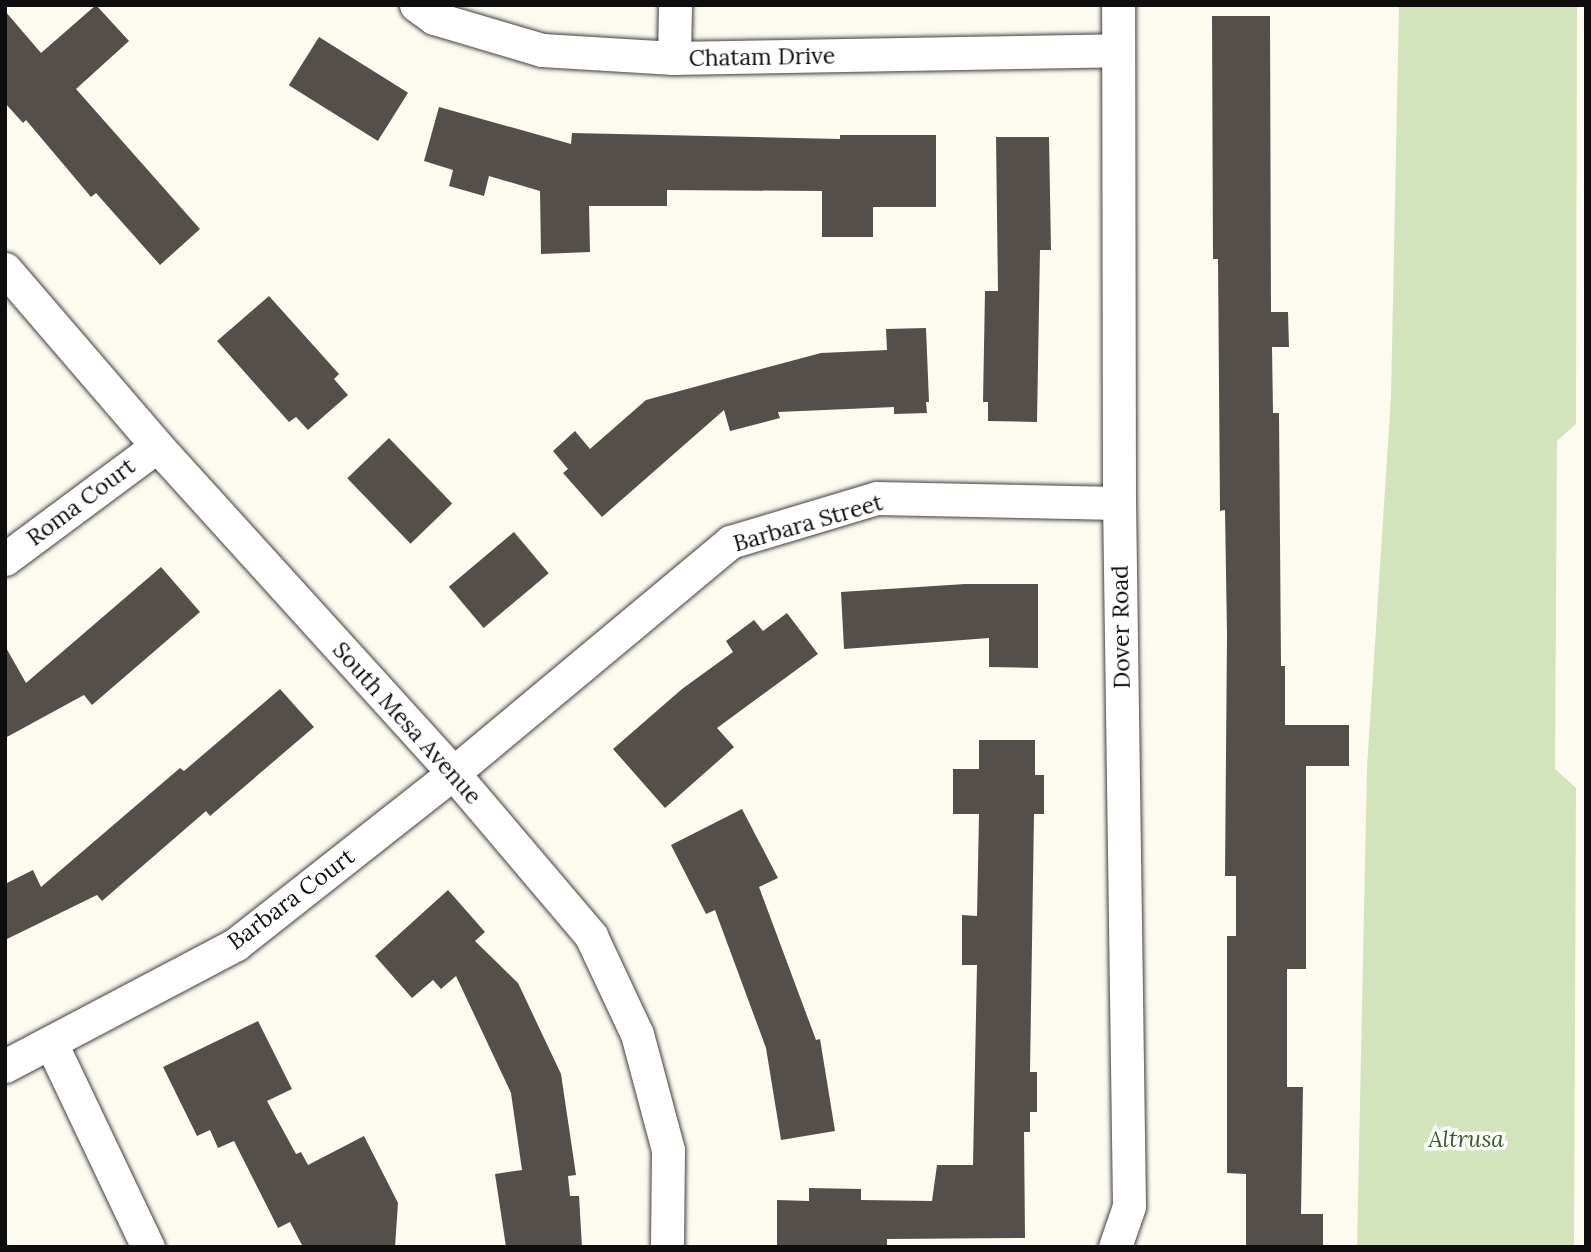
<!DOCTYPE html>
<html>
<head>
<meta charset="utf-8">
<style>
  body { margin:0 }
  #map { position:relative; width:1591px; height:1252px; overflow:hidden; background:#fdfaf0; font-family:Lora,serif }
  div>[style] { position:absolute }
  .green>* { inset:0; background:#d3e4bd }
  .building>* { inset:0; background:#554f4b; transform-origin:0 0 }
  .roads { filter:drop-shadow(0 0 2px #414141) drop-shadow(0 0 2px #414141) }
  .street>* { height:33px; margin:-16.5px; padding:0 16.5px; transform-origin:16.5px; border-radius:16.5px; background:#fff }
  span { translate:-50% -50%; white-space:nowrap; text-align:center; line-height:1.15; -webkit-text-stroke:7px #fff; paint-order:stroke }
  .street-label { font-size:23px; color:#0e0e0e }
  .park-label { font-size:23px; color:#345f25; font-style:italic }
  .frame { position:absolute; inset:0; border:7px solid #0e0e0e; pointer-events:none }
</style>
</head>
<body>
<div id="map">
  <div class="green">
    <i style="clip-path:polygon(1399px 5px,1577px 5px,1576px 424px,1557px 441px,1555px 769px,1576px 788px,1574px 1247px,1357px 1247px,1367px 767px,1391px 397px)"></i>
  </div>
  <div class="building">
    <i style="clip-path:polygon(96px 5px,129px 41px,76px 89px,200px 229px,160px 265px,96px 193px,91px 197px,26px 120px,23px 123px,5px 103px,5px 11px,41px 53px)"></i>
    <i style="clip-path:polygon(1212px 16px,1270px 16px,1271px 312px,1288px 312px,1289px 347px,1272px 347px,1273px 413px,1279px 413px,1281px 666px,1285px 666px,1285px 725px,1349px 725px,1349px 766px,1306px 766px,1306px 969px,1287px 969px,1287px 1087px,1303px 1087px,1301px 1214px,1323px 1214px,1323px 1247px,1246px 1247px,1246px 1174px,1227px 1173px,1227px 936px,1236px 936px,1236px 876px,1225px 876px,1227px 635px,1225px 510px,1220px 511px,1218px 259px,1213px 259px)"></i>
    <i style="left:319px;top:37px;width:105px;height:57px;rotate:32deg"></i>
    <i style="clip-path:polygon(439px 107px,571px 144px,572px 133px,840px 139px,840px 135px,936px 135px,936px 207px,873px 207px,873px 237px,822px 237px,822px 191px,667px 190px,667px 206px,589px 206px,590px 252px,541px 254px,540px 191px,489px 176px,484px 196px,449px 186px,453px 170px,424px 161px)"></i>
    <i style="clip-path:polygon(996px 137px,1049px 137px,1051px 250px,1040px 250px,1037px 422px,988px 421px,988px 402px,983px 402px,985px 291px,998px 291px)"></i>
    <i style="clip-path:polygon(269px 296px,339px 374px,334px 379px,348px 395px,308px 430px,296px 417px,289px 422px,217px 341px)"></i>
    <i style="clip-path:polygon(926px 328px,929px 402px,926px 402px,927px 413px,894px 414px,894px 407px,778px 412px,780px 418px,730px 431px,724px 410px,602px 517px,563px 473px,568px 469px,553px 451px,575px 431px,590px 449px,646px 400px,821px 353px,887px 350px,886px 329px)"></i>
    <i style="left:389px;top:438px;width:91px;height:58px;rotate:46deg"></i>
    <i style="left:514px;top:532px;width:54px;height:85px;rotate:50deg"></i>
    <i style="clip-path:polygon(161px 567px,200px 612px,92px 705px,84px 695px,5px 738px,5px 646px,26px 683px)"></i>
    <i style="clip-path:polygon(965px 584px,1038px 584px,1038px 668px,989px 667px,989px 638px,844px 649px,841px 592px)"></i>
    <i style="clip-path:polygon(787px 613px,818px 654px,717px 728px,734px 747px,665px 808px,613px 749px,682px 689px,733px 652px,726px 641px,754px 620px,763px 631px)"></i>
    <i style="clip-path:polygon(280px 689px,314px 727px,210px 816px,206px 811px,102px 901px,97px 895px,5px 940px,5px 884px,33px 870px,41px 887px,180px 768px,184px 771px)"></i>
    <i style="clip-path:polygon(979px 740px,1035px 740px,1035px 775px,1044px 775px,1044px 814px,1034px 814px,1030px 1072px,1037px 1072px,1037px 1112px,1030px 1112px,1030px 1132px,1024px 1132px,1025px 1238px,887px 1239px,887px 1247px,777px 1247px,777px 1200px,809px 1201px,809px 1188px,861px 1189px,861px 1200px,932px 1201px,937px 1165px,973px 1165px,977px 965px,962px 965px,962px 915px,977px 916px,979px 814px,953px 814px,953px 769px,979px 769px)"></i>
    <i style="clip-path:polygon(742px 809px,778px 878px,759px 887px,816px 1040px,820px 1039px,835px 1131px,781px 1140px,766px 1048px,715px 910px,706px 914px,671px 845px)"></i>
    <i style="clip-path:polygon(448px 890px,485px 932px,475px 941px,518px 983px,561px 1074px,576px 1175px,568px 1176px,570px 1196px,579px 1196px,582px 1247px,506px 1247px,495px 1174px,522px 1170px,511px 1093px,456px 976px,441px 989px,433px 980px,412px 998px,375px 956px)"></i>
    <i style="clip-path:polygon(258px 1021px,292px 1089px,267px 1101px,296px 1154px,301px 1152px,308px 1165px,364px 1136px,398px 1203px,395px 1247px,303px 1247px,290px 1222px,278px 1228px,234px 1141px,218px 1148px,210px 1130px,197px 1136px,163px 1067px)"></i>
  </div>
  <div class="roads">
    <div class="street">
      <i style="left:416px;top:5px;width:22px;rotate:36deg"></i>
      <i style="left:434px;top:18px;width:113px;rotate:16.5deg"></i>
      <i style="left:542px;top:50px;width:132px;rotate:3.5deg"></i>
      <i style="left:674px;top:58px;width:443px;rotate:-1deg"></i>
      <i style="left:674px;top:58px;width:53px;rotate:-88.9deg"></i>
      <i style="left:5px;top:269px;width:233px;rotate:49.3deg"></i>
      <i style="left:157px;top:446px;width:441px;rotate:47.8deg"></i>
      <i style="left:453px;top:773px;width:214px;rotate:49.7deg"></i>
      <i style="left:591px;top:936px;width:108px;rotate:64.9deg"></i>
      <i style="left:637px;top:1034px;width:120px;rotate:75deg"></i>
      <i style="left:668px;top:1150px;width:97px;rotate:90.6deg"></i>
      <i style="left:5px;top:559px;width:189px;rotate:-36.6deg"></i>
      <i style="left:51px;top:1043px;width:226px;rotate:64.6deg"></i>
      <i style="left:5px;top:1066px;width:261px;rotate:-27.8deg"></i>
      <i style="left:236px;top:944px;width:276px;rotate:-38.2deg"></i>
      <i style="left:453px;top:773px;width:361px;rotate:-39.8deg"></i>
      <i style="left:730px;top:542px;width:153px;rotate:-16.7deg"></i>
      <i style="left:877px;top:498px;width:242px;rotate:1.2deg"></i>
      <i style="left:1115px;top:1247px;width:43px;rotate:-71.1deg"></i>
      <i style="left:1129px;top:1206px;width:703px;rotate:-90.81deg"></i>
      <i style="left:1119px;top:503px;width:498px;rotate:-90.1deg"></i>
    </div>
  </div>
  <div class="street-label">
    <span style="left:762px;top:57px;rotate:-1deg">Chatam Drive</span>
    <span style="left:81px;top:502px;rotate:-37deg">Roma Court</span>
    <span style="left:808px;top:523px;rotate:-16deg">Barbara Street</span>
    <span style="left:1121px;top:627px;rotate:-91deg">Dover Road</span>
    <span style="left:407px;top:723px;rotate:48deg">South Mesa Avenue</span>
    <span style="left:291px;top:899px;rotate:-37deg">Barbara Court</span>
  </div>
  <div class="park-label">
    <span style="left:1466px;top:1139px">Altrusa</span>
  </div>
  <div class="frame"></div>
</div>
</body>
</html>
